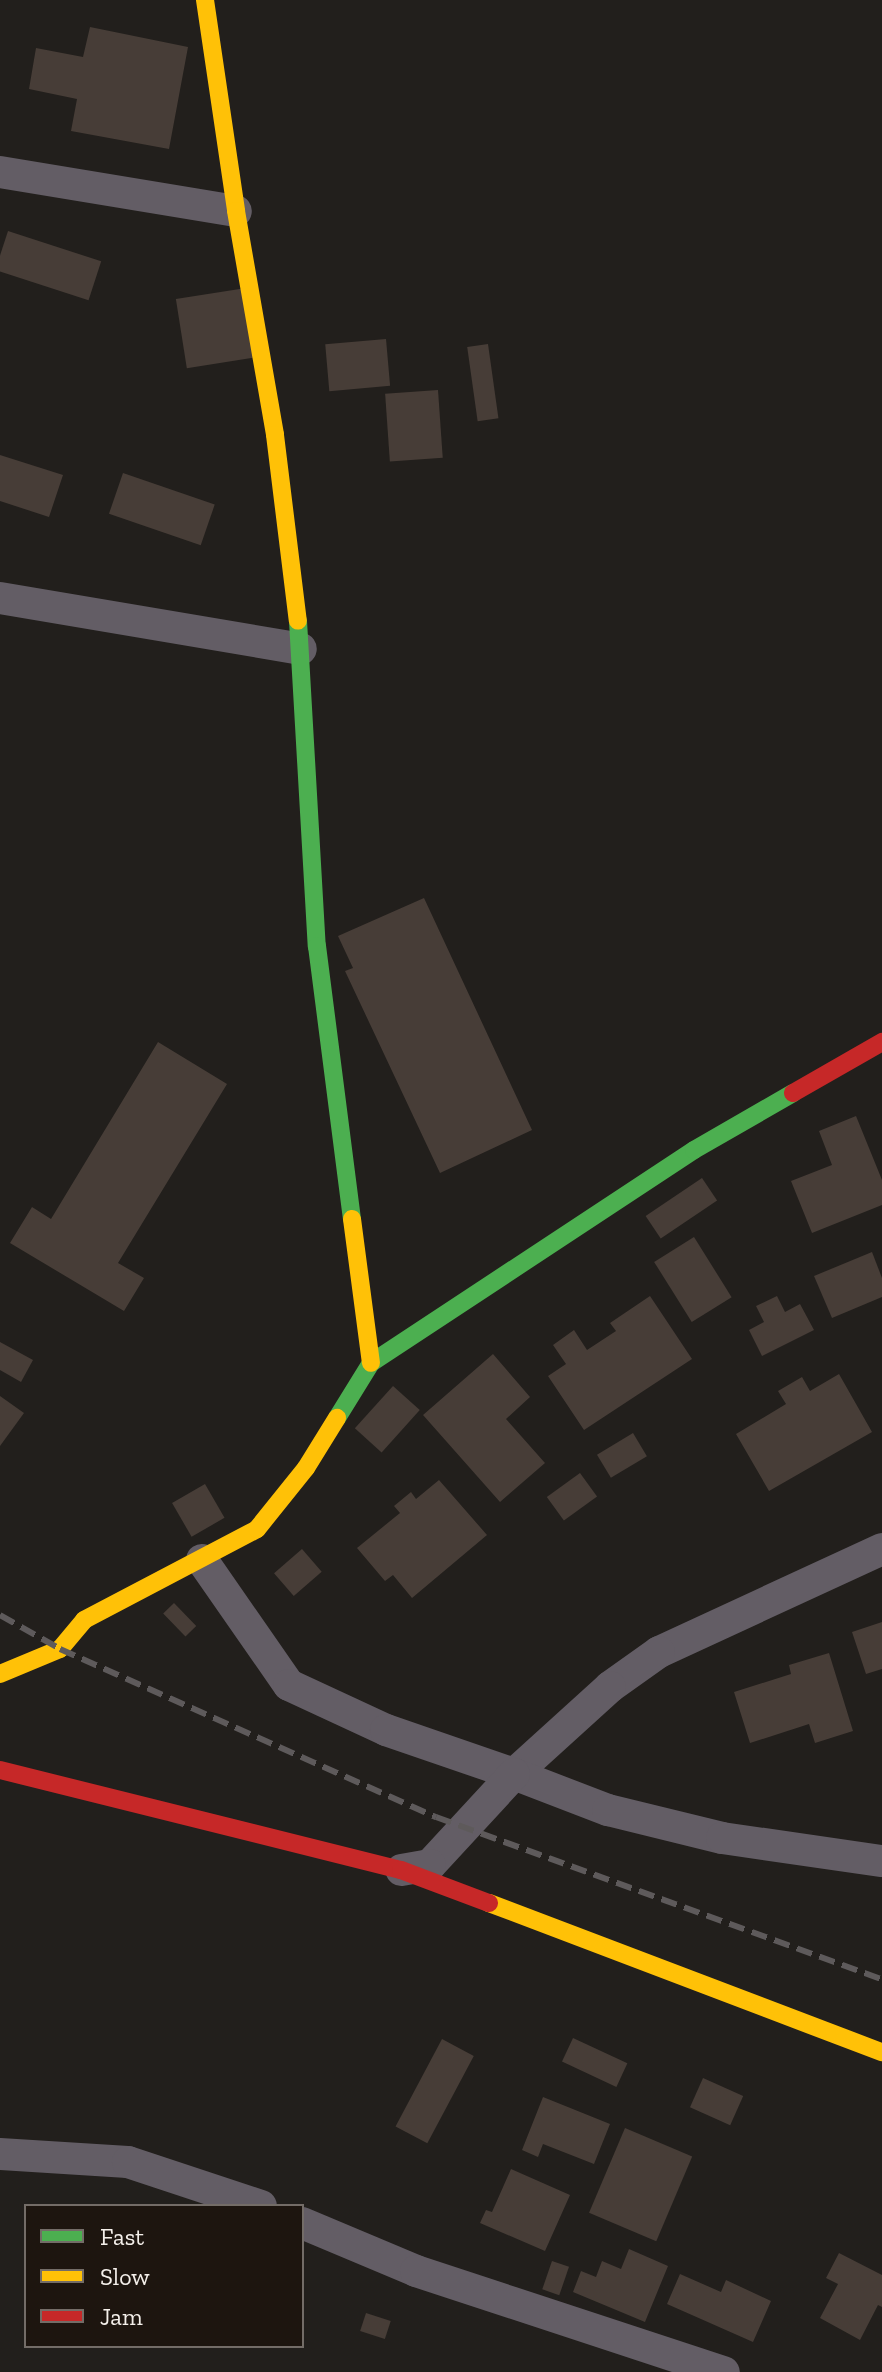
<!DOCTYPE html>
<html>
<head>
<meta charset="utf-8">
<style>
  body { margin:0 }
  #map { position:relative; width:882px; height:2372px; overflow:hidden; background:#221f1c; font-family:"Zilla Slab",serif }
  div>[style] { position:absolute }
  .building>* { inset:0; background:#473d37; transform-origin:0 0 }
  .street>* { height:32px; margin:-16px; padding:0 16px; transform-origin:16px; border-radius:16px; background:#635d65 }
  .fast>* { height:18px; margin:-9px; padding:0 9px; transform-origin:9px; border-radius:9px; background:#4caf50 }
  .slow>* { height:18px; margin:-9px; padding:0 9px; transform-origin:9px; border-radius:9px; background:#ffc107 }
  .jam>* { height:18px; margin:-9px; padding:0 9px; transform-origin:9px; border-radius:9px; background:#c62828 }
  .rail>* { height:6px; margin-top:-3px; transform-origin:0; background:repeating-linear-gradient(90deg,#5e5a5b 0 16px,transparent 0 24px) }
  span { translate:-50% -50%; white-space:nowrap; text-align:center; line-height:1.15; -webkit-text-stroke:6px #1d150f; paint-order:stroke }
  .legend { position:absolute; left:24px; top:2204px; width:280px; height:144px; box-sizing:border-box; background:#1d150f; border:2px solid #736c67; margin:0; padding:10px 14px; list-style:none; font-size:24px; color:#f4efea }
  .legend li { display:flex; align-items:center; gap:16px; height:40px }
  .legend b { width:40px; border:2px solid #736c67 }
</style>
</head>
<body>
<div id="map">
  <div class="building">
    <i style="clip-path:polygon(90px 27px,188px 47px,169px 149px,71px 131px,77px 99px,29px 89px,36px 48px,83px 57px)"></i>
    <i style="left:8px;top:231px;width:98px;height:41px;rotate:18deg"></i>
    <i style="left:246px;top:288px;width:70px;height:71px;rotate:81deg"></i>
    <i style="left:386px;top:339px;width:47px;height:61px;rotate:85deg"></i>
    <i style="left:488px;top:344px;width:75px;height:21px;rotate:82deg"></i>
    <i style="left:438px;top:390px;width:68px;height:53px;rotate:86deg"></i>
    <i style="clip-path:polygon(0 455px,63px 475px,49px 517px,0 501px)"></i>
    <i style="left:123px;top:473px;width:97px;height:43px;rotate:19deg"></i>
    <i style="clip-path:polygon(424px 898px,532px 1130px,440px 1173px,345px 971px,353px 968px,338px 936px)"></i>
    <i style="clip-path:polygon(158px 1042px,227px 1084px,118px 1263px,144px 1278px,124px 1311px,10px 1243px,32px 1207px,51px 1219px)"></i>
    <i style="clip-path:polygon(856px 1116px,882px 1180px,882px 1205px,812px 1233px,791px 1181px,832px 1165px,819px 1131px)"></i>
    <i style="left:702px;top:1178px;width:27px;height:68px;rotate:56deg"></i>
    <i style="left:694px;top:1237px;width:71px;height:47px;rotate:58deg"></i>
    <i style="clip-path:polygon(872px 1252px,882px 1278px,882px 1297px,832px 1318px,814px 1276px)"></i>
    <i style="clip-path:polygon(650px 1296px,692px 1359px,584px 1430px,548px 1376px,566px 1364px,553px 1345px,574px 1330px,587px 1350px,616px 1331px,610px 1323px)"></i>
    <i style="clip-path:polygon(777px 1296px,785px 1312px,800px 1304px,814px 1330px,762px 1356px,749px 1330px,764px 1322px,756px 1306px)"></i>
    <i style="clip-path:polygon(0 1342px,33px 1360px,21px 1382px,0 1370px)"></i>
    <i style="clip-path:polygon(493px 1354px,530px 1397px,506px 1419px,545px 1463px,500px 1502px,423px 1415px)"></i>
    <i style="clip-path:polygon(839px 1374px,872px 1432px,769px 1491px,736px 1434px,786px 1404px,778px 1391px,802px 1377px,810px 1391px)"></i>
    <i style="left:393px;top:1386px;width:36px;height:57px;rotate:42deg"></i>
    <i style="clip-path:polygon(0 1396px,24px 1413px,0 1446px)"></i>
    <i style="left:633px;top:1433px;width:27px;height:42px;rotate:59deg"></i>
    <i style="left:580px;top:1473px;width:29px;height:41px;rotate:54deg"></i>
    <i style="clip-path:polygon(439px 1480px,487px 1535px,412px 1598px,393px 1575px,385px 1581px,357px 1548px,400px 1513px,394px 1506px,411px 1492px,416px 1499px)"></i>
    <i style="left:205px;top:1484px;width:39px;height:38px;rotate:60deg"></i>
    <i style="left:302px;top:1549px;width:30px;height:37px;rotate:49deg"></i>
    <i style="left:174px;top:1603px;width:32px;height:15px;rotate:46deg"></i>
    <i style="clip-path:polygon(882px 1622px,882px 1669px,866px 1674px,852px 1632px)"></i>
    <i style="clip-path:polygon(829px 1653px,853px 1731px,815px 1743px,809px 1724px,750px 1743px,734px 1692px,791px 1674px,789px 1665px)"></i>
    <i style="left:573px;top:2038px;width:60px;height:26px;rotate:25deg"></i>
    <i style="left:442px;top:2039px;width:36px;height:99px;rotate:28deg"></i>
    <i style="left:703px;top:2078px;width:44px;height:32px;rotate:24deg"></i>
    <i style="clip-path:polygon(543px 2097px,610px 2124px,594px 2164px,543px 2144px,538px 2157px,522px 2150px)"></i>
    <i style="left:625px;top:2128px;width:73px;height:92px;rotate:23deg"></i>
    <i style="clip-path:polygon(511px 2169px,570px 2195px,545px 2251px,480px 2223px,486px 2210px,492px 2212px)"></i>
    <i style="clip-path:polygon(629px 2249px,668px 2266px,645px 2322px,573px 2292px,581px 2271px,596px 2277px,602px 2261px,621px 2269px)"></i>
    <i style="clip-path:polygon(839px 2253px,882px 2275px,882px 2307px,878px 2305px,860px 2340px,820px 2318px,838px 2284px,826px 2278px)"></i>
    <i style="left:552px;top:2261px;width:18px;height:30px;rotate:19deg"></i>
    <i style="clip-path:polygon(680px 2274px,721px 2292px,726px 2280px,771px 2301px,753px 2342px,667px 2304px)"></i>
    <i style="left:366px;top:2313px;width:26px;height:19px;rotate:18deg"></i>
  </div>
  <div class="street">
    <i style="left:0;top:172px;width:239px;rotate:9.4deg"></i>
    <i style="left:0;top:598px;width:305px;rotate:9.6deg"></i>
    <i style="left:882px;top:1549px;width:246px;rotate:155.2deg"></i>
    <i style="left:659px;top:1652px;width:60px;rotate:144.5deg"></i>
    <i style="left:610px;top:1687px;width:130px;rotate:137.8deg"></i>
    <i style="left:514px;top:1774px;width:101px;rotate:21deg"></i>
    <i style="left:608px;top:1810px;width:117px;rotate:13.8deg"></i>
    <i style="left:722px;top:1838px;width:162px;rotate:8.2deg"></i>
    <i style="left:202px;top:1560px;width:152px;rotate:55.2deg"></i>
    <i style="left:289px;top:1685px;width:107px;rotate:24.9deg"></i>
    <i style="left:386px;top:1730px;width:135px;rotate:19deg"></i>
    <i style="left:514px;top:1774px;width:124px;rotate:132.7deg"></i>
    <i style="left:430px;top:1865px;width:29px;rotate:170deg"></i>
    <i style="left:0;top:2154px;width:128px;rotate:3.6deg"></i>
    <i style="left:128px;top:2162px;width:140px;rotate:18.3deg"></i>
    <i style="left:302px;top:2223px;width:124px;rotate:22.8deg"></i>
    <i style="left:416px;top:2271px;width:324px;rotate:18.2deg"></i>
  </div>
  <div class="fast">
    <i style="left:298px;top:621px;width:326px;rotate:86.7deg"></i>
    <i style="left:317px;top:946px;width:275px;rotate:82.7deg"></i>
    <i style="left:337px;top:1418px;width:65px;rotate:-58.3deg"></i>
    <i style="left:371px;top:1363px;width:387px;rotate:-33.4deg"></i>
    <i style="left:694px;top:1150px;width:114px;rotate:-29.9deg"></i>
  </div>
  <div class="slow">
    <i style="left:205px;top:0;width:213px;rotate:81.6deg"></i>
    <i style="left:236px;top:211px;width:227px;rotate:80.1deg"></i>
    <i style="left:275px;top:435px;width:187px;rotate:83deg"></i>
    <i style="left:352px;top:1219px;width:145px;rotate:82.5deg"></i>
    <i style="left:0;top:1674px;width:65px;rotate:-22.6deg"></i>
    <i style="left:60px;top:1649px;width:38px;rotate:-50deg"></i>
    <i style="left:84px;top:1620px;width:195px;rotate:-27.7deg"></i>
    <i style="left:257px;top:1529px;width:78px;rotate:-51.2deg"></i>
    <i style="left:306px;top:1468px;width:59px;rotate:-58.2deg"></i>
    <i style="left:489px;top:1903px;width:420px;rotate:20.8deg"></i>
  </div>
  <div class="jam">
    <i style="left:793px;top:1093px;width:103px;rotate:-29.8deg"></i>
    <i style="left:0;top:1770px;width:413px;rotate:14deg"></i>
    <i style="left:401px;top:1870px;width:94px;rotate:20.6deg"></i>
  </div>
  <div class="rail">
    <i style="left:0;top:1615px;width:69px;rotate:29.5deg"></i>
    <i style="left:60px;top:1649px;width:412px;rotate:24.1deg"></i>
    <i style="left:436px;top:1817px;width:475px;rotate:20deg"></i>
  </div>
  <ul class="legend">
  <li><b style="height:10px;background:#4caf50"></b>Fast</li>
  <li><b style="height:10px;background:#ffc107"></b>Slow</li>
  <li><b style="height:10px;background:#c62828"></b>Jam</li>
  </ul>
</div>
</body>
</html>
